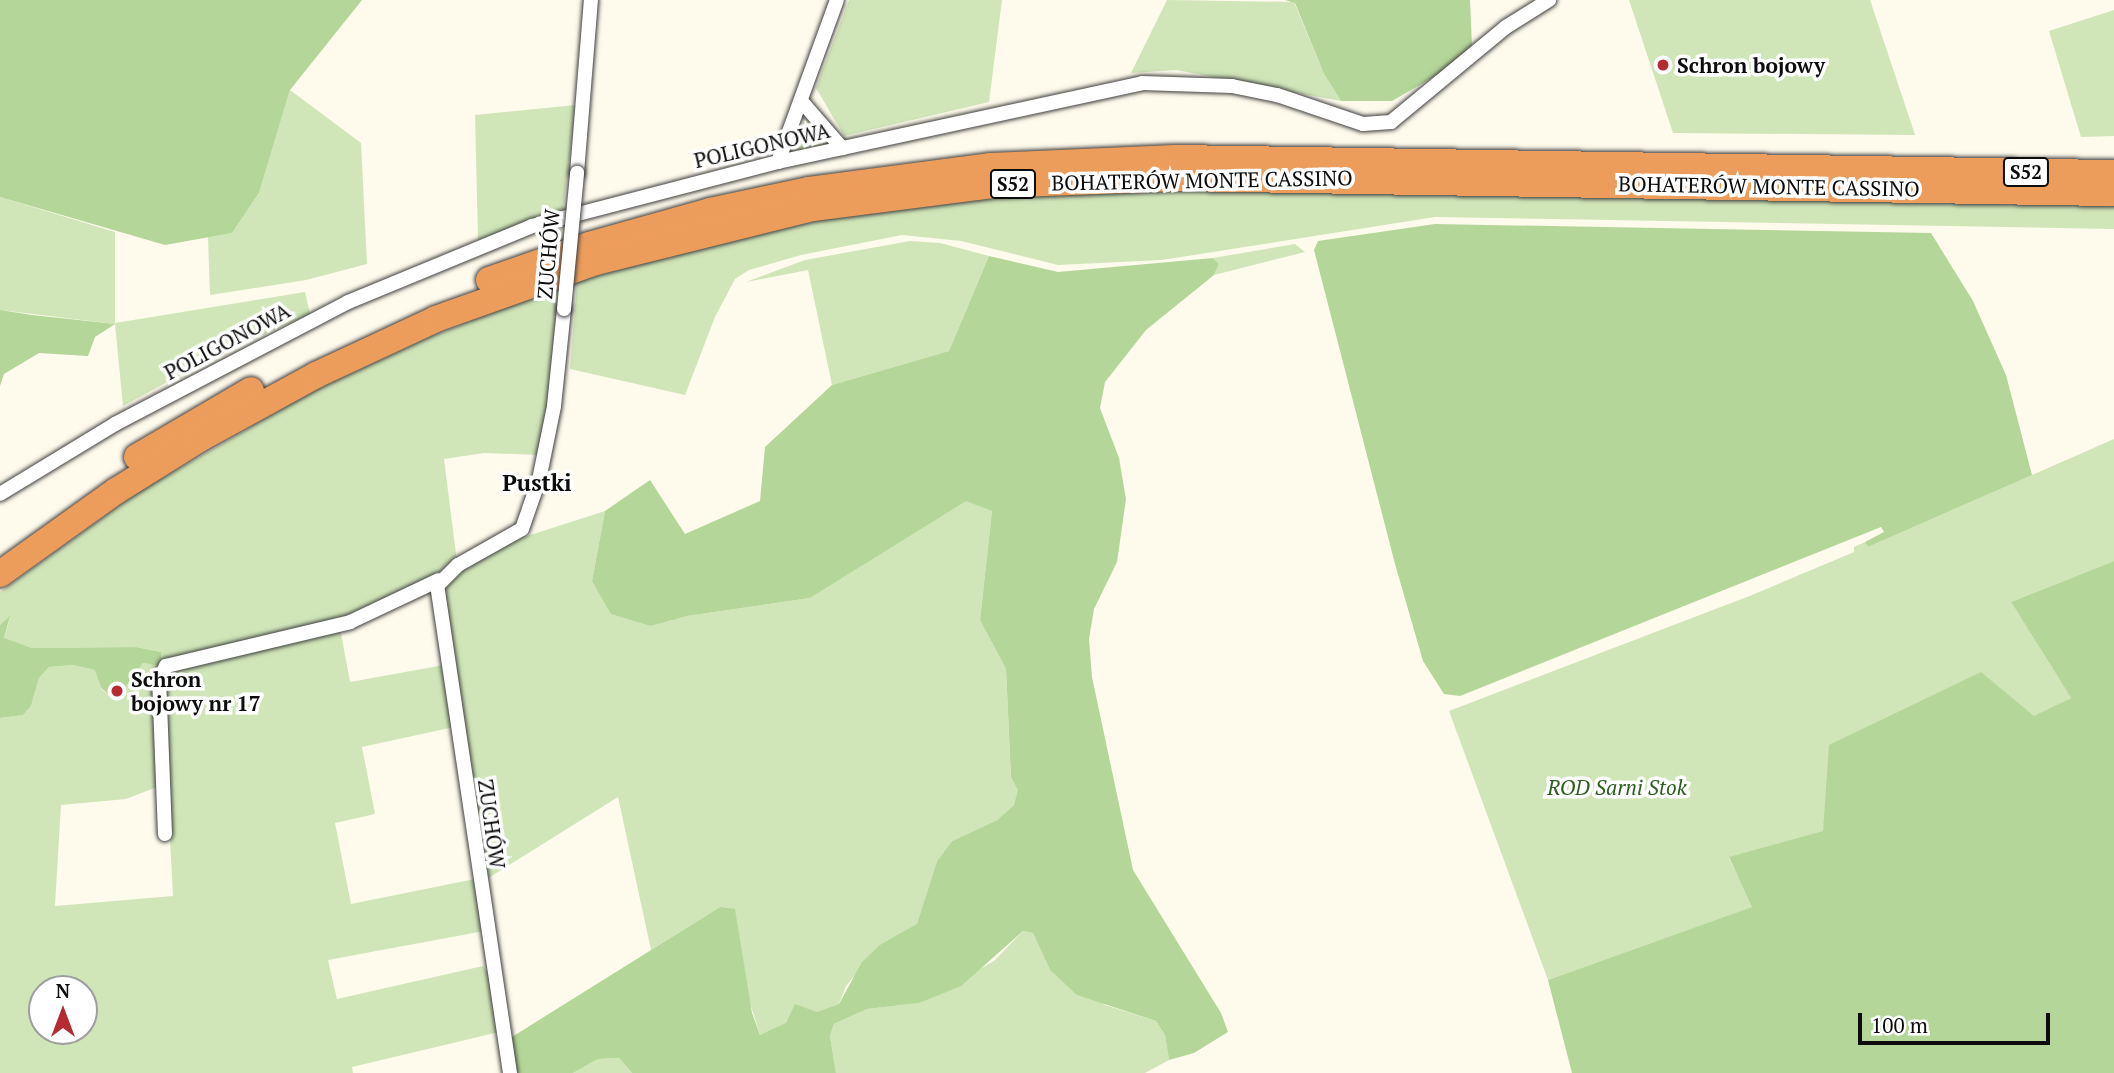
<!DOCTYPE html>
<html>
<head>
<meta charset="utf-8">
<style>
  body { margin:0 }
  #map { position:relative; width:2114px; height:1073px; overflow:hidden; background:#fefaec; font-family:"PT Serif",serif }
  div>[style] { position:absolute }
  .green>* { inset:0; background:#d0e6b8 }
  .forest>* { inset:0; background:#b4d698 }
  .roads { filter:drop-shadow(0 0 2px #3f3f3f) drop-shadow(0 0 2px #3f3f3f) }
  .minor>* { height:14px; margin:-7px; padding:0 7px; transform-origin:7px; border-radius:7px; background:#fff }
  .motorway>* { height:26px; margin:-13px; padding:0 13px; transform-origin:13px; border-radius:13px; background:#ed9d5b }
  .bridges { filter:drop-shadow(0 0 2px #3f3f3f) drop-shadow(0 0 2px #3f3f3f) }
  .minor-bridge>* { height:14px; margin:-7px; padding:0 7px; transform-origin:7px; border-radius:7px; background:#fff }
  .dots>* { width:19px; height:19px; translate:-50% -50%; box-sizing:border-box; border:4px solid #fff; border-radius:50% }
  span { translate:-50% -50%; white-space:nowrap; text-align:center; line-height:1.15; -webkit-text-stroke:7px #fff; paint-order:stroke }
  .shield-label span { padding:2px 5px; background:#fff; border:2px solid; border-radius:5px; -webkit-text-stroke-width:0 }
  .shield-label { font-size:19px; color:#0c0c0c; font-weight:700 }
  .poi-label { font-size:21px; color:#0c0c0c; font-weight:700 }
  .left { translate:0 -50%; text-align:left }
  .street-label { font-size:21px; color:#0c0c0c }
  .park-label { font-size:21px; color:#2d6020; font-style:italic }
  .neighbourhood-label { font-size:23px; color:#0c0c0c; font-weight:700 }
  .north { position:absolute; left:28px; top:975px; width:70px; height:70px; box-sizing:border-box; background:#fff; border:2px solid #9e9e9e; border-radius:50%; rotate:0deg; font-size:19px; font-weight:700; line-height:28px; text-align:center; color:#0c0c0c }
  .north::after { content:''; display:block; margin:auto; width:24px; height:32px; background:#b52b32; clip-path:polygon(50% 0,100% 100%,50% 72%,0 100%) }
  .scale { position:absolute; left:1858px; top:1013px; width:192px; height:32px; box-sizing:border-box; border:4px solid #0c0c0c; border-top:0; padding-left:9px; font-size:21px; line-height:24px; white-space:nowrap; color:#0c0c0c; -webkit-text-stroke:5px #fff; paint-order:stroke }
</style>
</head>
<body>
<div id="map">
  <div class="green">
    <i style="clip-path:polygon(849px 0,1002px 0,989px 102px,844px 136px,816px 88px)"></i>
    <i style="clip-path:polygon(1167px 0,1294px 2px,1324px 74px,1341px 101px,1176px 70px,1131px 73px)"></i>
    <i style="clip-path:polygon(1629px 0,1870px 0,1915px 135px,1673px 133px)"></i>
    <i style="clip-path:polygon(2114px 10px,2114px 136px,2081px 137px,2049px 31px)"></i>
    <i style="clip-path:polygon(290px 90px,361px 143px,367px 264px,306px 280px,210px 295px,208px 237px,232px 233px,259px 193px)"></i>
    <i style="clip-path:polygon(576px 105px,563px 209px,478px 240px,475px 115px)"></i>
    <i style="clip-path:polygon(807px 119px,827px 145px,791px 153px,804px 121px)"></i>
    <i style="clip-path:polygon(1120px 189px,2114px 206px,2114px 229px,1435px 217px,1162px 260px,1058px 265px,961px 241px,902px 235px,801px 255px,749px 270px,735px 279px,715px 317px,685px 395px,570px 369px,577px 282px,671px 254px,822px 220px,980px 198px)"></i>
    <i style="clip-path:polygon(0 197px,115px 232px,115px 323px,305px 292px,310px 314px,217px 355px,123px 406px,115px 324px,0 310px)"></i>
    <i style="clip-path:polygon(910px 241px,940px 243px,989px 256px,949px 351px,832px 385px,808px 270px,746px 282px,805px 260px)"></i>
    <i style="clip-path:polygon(1295px 244px,1305px 252px,1214px 275px,1219px 264px,1213px 258px)"></i>
    <i style="clip-path:polygon(evenodd,558px 288px,553px 380px,540px 455px,484px 453px,444px 459px,457px 562px,350px 619px,167px 662px,157px 678px,162px 785px,126px 799px,61px 805px,55px 906px,173px 896px,162px 686px,169px 668px,340px 628px,350px 682px,444px 665px,454px 727px,362px 747px,375px 814px,335px 823px,351px 904px,475px 879px,484px 931px,328px 960px,337px 999px,483px 966px,490px 976px,499px 1032px,352px 1067px,353px 1073px,0 1073px,0 718px,23px 715px,31px 706px,39px 678px,49px 667px,73px 665px,96px 670px,101px 689px,111px 696px,119px 696px,143px 663px,162px 665px,161px 652px,136px 647px,32px 648px,4px 639px,10px 617px,0 625px,0 592px,140px 491px,310px 393px,432px 336px,558px 288px,42px 989px,84px 989px,84px 1031px,42px 1031px,42px 989px)"></i>
    <i style="clip-path:polygon(2114px 439px,2114px 561px,2011px 602px,2071px 698px,1824px 831px,1729px 858px,1753px 907px,1548px 980px,1449px 711px,1752px 595px,1854px 552px,1854px 547px,1865px 542px,1868px 547px)"></i>
    <i style="clip-path:polygon(966px 500px,992px 511px,980px 620px,1006px 669px,1011px 777px,1019px 790px,1014px 805px,997px 820px,952px 841px,937px 861px,917px 925px,881px 944px,846px 986px,839px 1004px,760px 1035px,720px 907px,651px 950px,618px 797px,482px 882px,441px 595px,447px 577px,521px 538px,605px 511px,592px 581px,651px 626px,687px 616px,810px 598px)"></i>
    <i style="clip-path:polygon(1023px 931px,1033px 933px,1050px 970px,1105px 1005px,1156px 1021px,1165px 1035px,1169px 1060px,1145px 1073px,836px 1073px,830px 1036px,834px 1024px,867px 1009px,919px 1003px,994px 961px)"></i>
    <i style="clip-path:polygon(619px 1058px,632px 1073px,573px 1073px,598px 1059px)"></i>
  </div>
  <div class="forest">
    <i style="clip-path:polygon(0 0,362px 0,290px 90px,259px 193px,232px 233px,165px 245px,0 197px)"></i>
    <i style="clip-path:polygon(1285px 0,1470px 0,1472px 46px,1442px 72px,1392px 101px,1341px 101px,1324px 74px,1295px 3px)"></i>
    <i style="clip-path:polygon(1435px 224px,1931px 233px,1973px 301px,2006px 375px,2032px 475px,1868px 547px,1865px 542px,1884px 532px,1881px 527px,1460px 696px,1444px 694px,1423px 661px,1395px 564px,1314px 250px,1318px 241px)"></i>
    <i style="clip-path:polygon(989px 256px,1058px 272px,1213px 258px,1219px 264px,1214px 275px,1146px 330px,1105px 382px,1100px 408px,1119px 458px,1126px 499px,1117px 562px,1094px 609px,1089px 639px,1092px 677px,1133px 870px,1221px 1013px,1228px 1032px,1194px 1053px,1169px 1060px,1165px 1035px,1156px 1021px,1077px 995px,1050px 970px,1033px 933px,1023px 931px,961px 986px,919px 1003px,867px 1009px,834px 1024px,830px 1036px,836px 1073px,632px 1073px,619px 1058px,598px 1059px,573px 1073px,514px 1073px,507px 1040px,720px 907px,735px 909px,752px 1013px,760px 1035px,786px 1023px,795px 1004px,817px 1012px,839px 1004px,862px 962px,881px 944px,917px 924px,937px 861px,952px 841px,997px 820px,1014px 805px,1018px 790px,1011px 777px,1006px 669px,980px 620px,992px 511px,966px 501px,810px 598px,687px 616px,651px 626px,611px 614px,592px 581px,605px 511px,650px 480px,685px 534px,760px 501px,765px 447px,832px 385px,949px 351px)"></i>
    <i style="clip-path:polygon(0 310px,32px 315px,115px 324px,95px 337px,88px 356px,39px 353px,4px 374px,0 386px)"></i>
    <i style="clip-path:polygon(2114px 561px,2114px 1073px,1572px 1073px,1548px 980px,1752px 907px,1729px 857px,1823px 831px,1829px 745px,1981px 672px,2034px 716px,2071px 698px,2011px 602px)"></i>
    <i style="clip-path:polygon(10px 616px,4px 638px,32px 648px,136px 647px,161px 652px,162px 666px,143px 663px,119px 696px,111px 696px,101px 688px,95px 670px,73px 665px,49px 667px,39px 678px,31px 706px,23px 715px,0 718px,0 625px)"></i>
  </div>
  <div class="roads">
    <div class="minor">
      <i style="left:803px;top:103px;width:60px;rotate:49.1deg"></i>
      <i style="left:778px;top:162px;width:172px;rotate:-70deg"></i>
      <i style="left:577px;top:173px;width:174px;rotate:-85.4deg"></i>
      <i style="left:0;top:494px;width:135px;rotate:-31.3deg"></i>
      <i style="left:115px;top:424px;width:263px;rotate:-27.6deg"></i>
      <i style="left:348px;top:302px;width:199px;rotate:-22.4deg"></i>
      <i style="left:532px;top:226px;width:254px;rotate:-14.6deg"></i>
      <i style="left:778px;top:162px;width:372px;rotate:-12.2deg"></i>
      <i style="left:1142px;top:83px;width:90px;rotate:1.9deg"></i>
      <i style="left:1232px;top:86px;width:46px;rotate:11.3deg"></i>
      <i style="left:1277px;top:95px;width:91px;rotate:18.6deg"></i>
      <i style="left:1363px;top:124px;width:28px;rotate:-4deg"></i>
      <i style="left:1391px;top:122px;width:149px;rotate:-39.6deg"></i>
      <i style="left:1506px;top:27px;width:51px;rotate:-32.1deg"></i>
      <i style="left:165px;top:834px;width:154px;rotate:-92.2deg"></i>
      <i style="left:159px;top:680px;width:16px;rotate:-63deg"></i>
      <i style="left:166px;top:666px;width:189px;rotate:-13.4deg"></i>
      <i style="left:350px;top:622px;width:98px;rotate:-25.3deg"></i>
      <i style="left:510px;top:1073px;width:492px;rotate:-98.5deg"></i>
      <i style="left:437px;top:586px;width:30px;rotate:-45deg"></i>
      <i style="left:458px;top:565px;width:73px;rotate:-29.4deg"></i>
      <i style="left:522px;top:529px;width:52px;rotate:-70.9deg"></i>
      <i style="left:539px;top:480px;width:76px;rotate:-78.5deg"></i>
      <i style="left:554px;top:406px;width:98px;rotate:-84.1deg"></i>
    </div>
    <div class="motorway">
      <i style="left:489px;top:280px;width:106px;rotate:-19.3deg"></i>
      <i style="left:589px;top:245px;width:126px;rotate:-15.7deg"></i>
      <i style="left:710px;top:211px;width:101px;rotate:-12deg"></i>
      <i style="left:809px;top:190px;width:184px;rotate:-7.5deg"></i>
      <i style="left:991px;top:166px;width:184px;rotate:-2.5deg"></i>
      <i style="left:1175px;top:158px;width:939px;rotate:0.92deg"></i>
      <i style="left:137px;top:457px;width:132px;rotate:-30.4deg"></i>
      <i style="left:0;top:574px;width:143px;rotate:-35.6deg"></i>
      <i style="left:116px;top:491px;width:100px;rotate:-31.9deg"></i>
      <i style="left:201px;top:438px;width:131px;rotate:-28.7deg"></i>
      <i style="left:316px;top:375px;width:132px;rotate:-25deg"></i>
      <i style="left:436px;top:319px;width:170px;rotate:-19.6deg"></i>
      <i style="left:596px;top:262px;width:224px;rotate:-14deg"></i>
      <i style="left:813px;top:208px;width:181px;rotate:-7.3deg"></i>
      <i style="left:993px;top:185px;width:183px;rotate:-2.2deg"></i>
      <i style="left:1176px;top:178px;width:938px;rotate:0.92deg"></i>
    </div>
  </div>
  <div class="bridges">
    <div class="minor-bridge">
      <i style="left:564px;top:309px;width:137px;rotate:-84.5deg"></i>
    </div>
  </div>
  <div class="dots">
    <i style="left:1663px;top:65px;background:#b52b32"></i>
    <i style="left:117px;top:691px;background:#b52b32"></i>
  </div>
  <div class="shield-label">
    <span style="left:2026px;top:172px">S52</span>
    <span style="left:1013px;top:184px">S52</span>
  </div>
  <div class="poi-label">
    <span class="left" style="left:1677px;top:65px">Schron bojowy</span>
    <span class="left" style="left:131px;top:691px">Schron<br>bojowy nr 17</span>
  </div>
  <div class="street-label">
    <span style="left:762px;top:145px;rotate:-13deg">POLIGONOWA</span>
    <span style="left:1202px;top:180px;rotate:-1deg">BOHATERÓW MONTE CASSINO</span>
    <span style="left:1769px;top:186px;rotate:1deg">BOHATERÓW MONTE CASSINO</span>
    <span style="left:548px;top:254px;rotate:-85deg">ZUCHÓW</span>
    <span style="left:227px;top:341px;rotate:-28deg">POLIGONOWA</span>
    <span style="left:492px;top:824px;rotate:82deg">ZUCHÓW</span>
  </div>
  <div class="park-label">
    <span style="left:1617px;top:787px">ROD Sarni Stok</span>
  </div>
  <div class="neighbourhood-label">
    <span style="left:537px;top:483px">Pustki</span>
  </div>
  <div class="north">N</div>
  <div class="scale">100 m</div>
</div>
</body>
</html>
